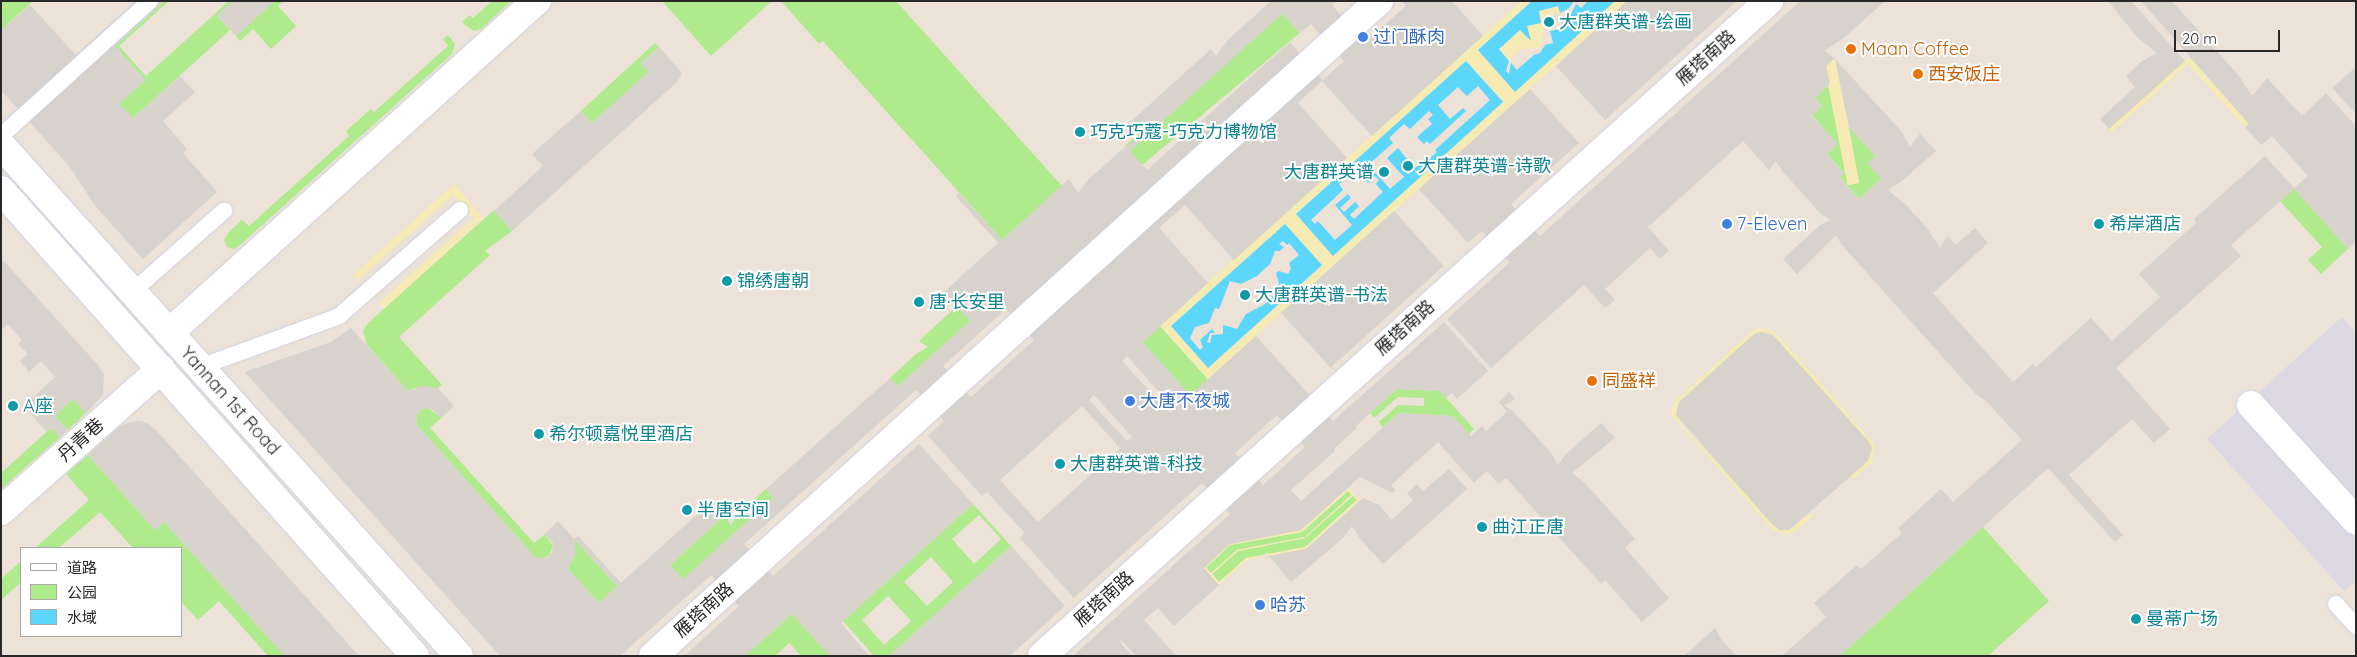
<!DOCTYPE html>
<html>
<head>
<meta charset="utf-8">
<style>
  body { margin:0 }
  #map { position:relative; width:2357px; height:657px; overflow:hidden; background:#ece2d7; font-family:Quicksand,"Noto Sans SC",sans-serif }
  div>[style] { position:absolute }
  .industrial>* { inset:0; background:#dcd9e3 }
  .green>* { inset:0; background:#afea8c; transform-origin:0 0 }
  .sand>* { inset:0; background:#f6eab5; transform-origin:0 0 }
  .plaza>* { inset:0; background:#d7d2cb; transform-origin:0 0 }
  .water>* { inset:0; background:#5dd6fc }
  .roads { filter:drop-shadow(0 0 1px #ccd1e3) drop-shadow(0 0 1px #ccd1e3) }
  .lane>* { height:16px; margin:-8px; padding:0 8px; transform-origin:8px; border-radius:8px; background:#fff }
  .street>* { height:28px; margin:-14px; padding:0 14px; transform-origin:14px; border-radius:14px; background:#fff }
  .secondary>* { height:28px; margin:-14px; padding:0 14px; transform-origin:14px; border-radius:14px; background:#fff }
  .dots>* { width:14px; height:14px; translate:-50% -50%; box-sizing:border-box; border:2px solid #fff; border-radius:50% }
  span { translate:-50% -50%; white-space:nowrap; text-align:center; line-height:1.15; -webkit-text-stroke:4px #fff; paint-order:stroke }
  .culture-label { font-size:18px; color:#0d838f }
  .left { translate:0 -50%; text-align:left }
  .right { translate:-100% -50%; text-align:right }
  .shop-label { font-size:18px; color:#366cbe }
  .food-label { font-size:18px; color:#c56008 }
  .street-label { font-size:18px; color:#282828 }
  .frame { position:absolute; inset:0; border:2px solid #282828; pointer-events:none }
  .legend { position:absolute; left:20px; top:547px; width:162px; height:90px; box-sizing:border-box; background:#fff; border:1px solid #a9a9a9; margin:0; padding:6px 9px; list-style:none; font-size:15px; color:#282828 }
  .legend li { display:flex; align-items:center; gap:10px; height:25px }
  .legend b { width:25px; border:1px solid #a9a9a9 }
  .scale { position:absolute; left:2174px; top:30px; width:106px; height:22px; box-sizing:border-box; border:2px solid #282828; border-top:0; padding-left:6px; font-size:15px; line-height:18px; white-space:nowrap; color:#282828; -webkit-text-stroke:4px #fff; paint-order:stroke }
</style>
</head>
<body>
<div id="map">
  <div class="industrial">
    <i style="clip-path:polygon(2342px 317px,2356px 333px,2356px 581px,2344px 591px,2207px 439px)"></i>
  </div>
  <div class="green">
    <i style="clip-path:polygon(1px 1px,33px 1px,1px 30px)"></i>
    <i style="clip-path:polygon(165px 1px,169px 1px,119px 46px,146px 76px,229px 1px,233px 1px,217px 16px,230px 30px,132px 119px,119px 104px,115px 46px)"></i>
    <i style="clip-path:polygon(275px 1px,283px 1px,278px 6px,296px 26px,271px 49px,253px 29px,240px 41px,236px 36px)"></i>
    <i style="clip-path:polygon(492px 1px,511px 1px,481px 29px,474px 31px,469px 28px,462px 22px,470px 15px,473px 18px)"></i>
    <i style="clip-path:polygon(662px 1px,772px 1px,711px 56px)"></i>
    <i style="clip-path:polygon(781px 1px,896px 1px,1062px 186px,1002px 240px,823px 41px,819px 44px)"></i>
    <i style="left:1283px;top:13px;width:26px;height:206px;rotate:50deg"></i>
    <i style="clip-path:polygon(448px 35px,455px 44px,452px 54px,238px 247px,233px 249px,227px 247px,224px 240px,229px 232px,242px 220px,249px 226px,349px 136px,346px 131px,371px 109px,374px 112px,448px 46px,443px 39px)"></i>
    <i style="clip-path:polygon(655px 43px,659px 47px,641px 63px,649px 72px,592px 123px,581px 111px)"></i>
    <i style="clip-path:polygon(1830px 84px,1849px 185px,1859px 183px,1849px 127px,1875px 156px,1881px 179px,1859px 199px,1840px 177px,1844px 173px,1827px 154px,1837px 144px,1812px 115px,1822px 106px,1815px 98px)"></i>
    <i style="clip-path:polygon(2294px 188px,2348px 249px,2321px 274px,2308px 260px,2322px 247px,2280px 201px)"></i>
    <i style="clip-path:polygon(494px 210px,512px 231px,485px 251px,490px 255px,399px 337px,442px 385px,438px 388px,415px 388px,408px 391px,367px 345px,363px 331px,368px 323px)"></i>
    <i style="clip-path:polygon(957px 306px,970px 321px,898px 386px,890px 378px,916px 354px,928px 347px,919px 341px)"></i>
    <i style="left:1160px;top:326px;width:72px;height:24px;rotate:48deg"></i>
    <i style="clip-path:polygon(1397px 389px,1440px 391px,1474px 429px,1469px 434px,1453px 416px,1399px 413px,1383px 427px,1379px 422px,1398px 405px,1424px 406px,1424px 398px,1398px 397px,1374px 418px,1370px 413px)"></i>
    <i style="left:73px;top:399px;width:19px;height:25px;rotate:47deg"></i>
    <i style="clip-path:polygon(429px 408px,441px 418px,430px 428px,534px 543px,545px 534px,553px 546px,549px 556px,540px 559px,535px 557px,417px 425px,416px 415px,423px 409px)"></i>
    <i style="clip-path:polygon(51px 428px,60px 437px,1px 489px,1px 473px)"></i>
    <i style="clip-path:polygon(88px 455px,155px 530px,164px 522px,285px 656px,268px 656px,219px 601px,198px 620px,181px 602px,181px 548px,133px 548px,100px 512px,59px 548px,35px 548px,89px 500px,66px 474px)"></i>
    <i style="clip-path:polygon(766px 489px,773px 498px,683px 580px,670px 565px,725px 515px,731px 525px,739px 513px)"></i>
    <i style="clip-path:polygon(1349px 490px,1352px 494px,1305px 537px,1237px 550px,1211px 573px,1206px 567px,1230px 545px,1302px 532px)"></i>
    <i style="clip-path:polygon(1353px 495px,1357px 500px,1305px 547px,1268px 554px,1267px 552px,1264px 555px,1246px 558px,1219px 582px,1212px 574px,1238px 551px,1305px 538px)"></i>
    <i style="clip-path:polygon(evenodd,973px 504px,1011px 546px,889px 656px,874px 656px,843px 621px,973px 504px,979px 515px,1001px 539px,974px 564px,952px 539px,979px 515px,973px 504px,931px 557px,953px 582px,927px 606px,904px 582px,931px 557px,973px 504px,888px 596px,911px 621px,884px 645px,862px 620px,888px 596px)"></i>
    <i style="clip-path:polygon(1983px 527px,2049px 601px,1988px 656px,1840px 656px)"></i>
    <i style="clip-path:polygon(574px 539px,617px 586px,599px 603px,568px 569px,575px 555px)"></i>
    <i style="clip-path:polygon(21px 561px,21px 582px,1px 600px,1px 579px)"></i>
    <i style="clip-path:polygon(792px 614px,830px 656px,801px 656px,789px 643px,775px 656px,745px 656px)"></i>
  </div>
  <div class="sand">
    <i style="clip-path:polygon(evenodd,1521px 1px,1532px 1px,1478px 50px,1515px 92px,1615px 1px,1627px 1px,1208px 379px,1160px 326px,1521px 1px,1466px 61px,1503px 102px,1333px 255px,1296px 214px,1466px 61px,1521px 1px,1285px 224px,1322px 266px,1208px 368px,1171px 326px,1285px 224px)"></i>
    <i style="clip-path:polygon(1559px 6px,1560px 13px,1551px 14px,1545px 20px,1542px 43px,1539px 48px,1520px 49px,1509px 61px,1499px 49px,1521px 29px,1531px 40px,1527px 26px,1538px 11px)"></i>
    <i style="clip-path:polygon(2189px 57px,2249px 124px,2245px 127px,2188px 64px,2112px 132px,2109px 129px)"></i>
    <i style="left:1835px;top:58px;width:127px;height:12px;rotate:79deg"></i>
    <i style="clip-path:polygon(454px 184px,484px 218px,384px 309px,379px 303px,474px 218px,453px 195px,358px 280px,353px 275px)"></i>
    <i style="clip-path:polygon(1760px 328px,1774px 331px,1873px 442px,1875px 448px,1872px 462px,1854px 479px,1851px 476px,1871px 456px,1869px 442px,1773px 335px,1767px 332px,1756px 333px,1678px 403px,1676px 414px,1682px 425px,1777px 528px,1790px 530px,1810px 513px,1813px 516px,1797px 530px,1788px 535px,1773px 530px,1672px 416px,1672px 407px,1677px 399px,1752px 331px)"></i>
    <i style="clip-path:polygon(evenodd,1349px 488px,1360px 500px,1306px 549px,1269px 556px,1268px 554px,1305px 547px,1357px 500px,1353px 496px,1305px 538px,1238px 551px,1212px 574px,1219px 582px,1246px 558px,1264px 555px,1246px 561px,1219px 585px,1204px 568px,1230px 544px,1301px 530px,1349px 488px,1348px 491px,1352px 495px,1305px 537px,1237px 550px,1211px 573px,1206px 568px,1230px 545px,1302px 532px,1348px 491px)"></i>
  </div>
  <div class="plaza">
    <i style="clip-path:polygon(136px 1px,165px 1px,115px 46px,146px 80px,119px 104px,133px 118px,180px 76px,195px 92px,163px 121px,187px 149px,183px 153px,217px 192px,143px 259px,96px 207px,69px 166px,1px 90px,1px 30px,30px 5px,76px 55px)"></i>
    <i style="clip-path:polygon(233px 1px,275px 1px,236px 36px,217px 16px)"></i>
    <i style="clip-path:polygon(evenodd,1271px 1px,1336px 1px,1332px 5px,1365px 42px,1406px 6px,1402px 1px,1452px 1px,1483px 36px,1372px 136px,1322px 81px,1298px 103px,1347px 158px,1234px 260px,1185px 205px,1159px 228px,1208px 283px,1143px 342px,1190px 395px,1256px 336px,1333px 421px,1444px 322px,1488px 371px,1457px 399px,1452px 393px,1446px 398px,1440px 391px,1397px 389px,1356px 426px,1357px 428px,1334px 449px,1335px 451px,1291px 490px,1301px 501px,1399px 413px,1453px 416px,1471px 436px,1482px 426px,1486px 431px,1507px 412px,1499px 402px,1509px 392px,1515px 399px,1504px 405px,1514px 412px,1552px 454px,1558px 465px,1565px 455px,1601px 423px,1615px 438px,1572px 473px,1584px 482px,1635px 539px,1625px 548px,1669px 598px,1642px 622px,1605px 580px,1601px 584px,1506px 478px,1499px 484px,1487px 471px,1474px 483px,1438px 442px,1391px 485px,1395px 490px,1392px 493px,1360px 477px,1301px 530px,1230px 544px,1204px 568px,1219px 585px,1174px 626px,1158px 608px,1144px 620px,1176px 656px,1136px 656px,1121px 640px,1120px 642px,1132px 656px,1073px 656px,1230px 514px,1202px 483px,1074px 598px,1020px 538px,1025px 533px,987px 492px,982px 496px,928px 436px,944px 421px,916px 390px,744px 544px,773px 576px,919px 444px,973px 504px,841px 623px,869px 656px,830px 656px,792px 614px,745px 656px,684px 656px,739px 606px,711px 575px,620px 656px,500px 656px,245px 372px,331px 342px,351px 328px,408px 391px,423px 386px,438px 388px,454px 406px,441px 418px,432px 409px,423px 409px,416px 416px,417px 425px,536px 558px,547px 558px,552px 552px,553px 543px,545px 534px,558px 521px,574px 539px,578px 536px,621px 583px,713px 500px,725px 515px,670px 565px,683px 579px,773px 498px,766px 489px,890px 378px,898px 386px,970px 321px,944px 292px,998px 243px,956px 196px,959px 193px,1002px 240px,1069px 179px,1078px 193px,1090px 178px,1125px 147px,1141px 136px,1127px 125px,1211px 49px,1216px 56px,1228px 40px,1271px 1px,1282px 14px,1300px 33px,1311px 24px,1344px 61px,1323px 80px,1290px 42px,1147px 170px,1130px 151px,1282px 14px,1271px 1px,1006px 309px,1034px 340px,971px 397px,943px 366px,1006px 309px,1271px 1px,1127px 356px,1174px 409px,1170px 413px,1122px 361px,1127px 356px,1271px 1px,1094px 395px,1132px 437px,1127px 441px,1089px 400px,1094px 395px,1271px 1px,1082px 406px,1120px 448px,1038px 522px,1000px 480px,1082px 406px,1271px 1px,1277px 415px,1305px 447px,1263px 485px,1235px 453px,1277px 415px,1271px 1px,575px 540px,617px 586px,599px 603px,568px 569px,575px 555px,575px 540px)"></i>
    <i style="clip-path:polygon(1627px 1px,1737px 1px,1605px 120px,1556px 66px)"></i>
    <i style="clip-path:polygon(1800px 1px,1885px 1px,1844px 38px,1824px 51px,1835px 58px,1826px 66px,1830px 84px,1815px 98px,1822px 106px,1812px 116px,1838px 144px,1827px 154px,1844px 174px,1840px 178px,1859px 199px,1881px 179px,1867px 163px,1875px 156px,1849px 127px,1835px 59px,1902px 132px,1910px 147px,1920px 134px,1936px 151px,1902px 181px,1888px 190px,1906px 205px,1927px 228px,1940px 248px,1948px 236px,1956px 245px,1975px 228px,1988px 243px,1933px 293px,2013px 382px,2033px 364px,2036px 367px,2091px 318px,2112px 341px,2160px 297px,2139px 274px,2196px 223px,2194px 219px,2265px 156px,2294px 188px,2308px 176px,2272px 136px,2261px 145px,2245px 127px,2249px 124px,2141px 1px,2172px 1px,2239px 76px,2252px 96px,2267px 78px,2302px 116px,2326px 93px,2356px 126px,2356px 242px,2348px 249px,2294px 189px,2231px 245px,2241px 256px,2116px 368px,2170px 429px,2154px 443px,2132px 419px,2069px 475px,2123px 535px,2115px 542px,2048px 468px,1840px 656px,1782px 656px,1826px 617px,1814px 603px,1857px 565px,1861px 569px,1902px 533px,1898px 528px,1941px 489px,1953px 502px,2022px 440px,1986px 401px,1976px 394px,1841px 244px,1836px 235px,1797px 274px,1783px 259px,1819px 226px,1830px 220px,1820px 213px,1782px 171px,1776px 161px,1769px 170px,1743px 141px,1648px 227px,1669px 251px,1660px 259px,1650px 248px,1605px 289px,1615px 300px,1605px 308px,1584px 285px,1491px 368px,1447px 319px,1510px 262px,1482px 231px,1468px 243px,1419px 189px,1530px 89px,1579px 143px,1511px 204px,1540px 236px)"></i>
    <i style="clip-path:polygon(2108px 1px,2131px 1px,2185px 61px,2109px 129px,2100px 119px,2135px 87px,2126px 76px,2142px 61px,2157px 53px,2138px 38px)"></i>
    <i style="clip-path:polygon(659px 47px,682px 73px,677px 82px,512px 231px,494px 211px,543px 166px,532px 154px,581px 111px,592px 123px,648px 72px,641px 63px)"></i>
    <i style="clip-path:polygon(2356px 67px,2356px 114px,2332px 88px)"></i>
    <i style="left:1394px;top:211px;width:74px;height:152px;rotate:48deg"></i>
    <i style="clip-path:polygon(1px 258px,99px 366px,104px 375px,103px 395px,86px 413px,73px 399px,55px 416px,67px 430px,60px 437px,51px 428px,47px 432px,24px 406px,55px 377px,41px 361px,29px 372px,20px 361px,28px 354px,18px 344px,22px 340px,8px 324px,1px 330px)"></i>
    <i style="clip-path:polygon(1761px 332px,1773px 335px,1869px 442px,1872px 448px,1868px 461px,1789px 530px,1779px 530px,1771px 523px,1676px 415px,1679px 402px,1754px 334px)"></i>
    <i style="clip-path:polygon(139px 421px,147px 423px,156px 430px,359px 656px,285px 656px,164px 522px,155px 530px,88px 455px,119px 427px,127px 423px)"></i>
    <i style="clip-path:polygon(1449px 469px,1467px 489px,1383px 564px,1361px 540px,1352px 526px,1342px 539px,1291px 582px,1269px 556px,1306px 549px,1363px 498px,1379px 505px,1392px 520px,1413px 500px,1407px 493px,1417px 484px,1423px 491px)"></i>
    <i style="clip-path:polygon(1011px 546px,1065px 606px,1010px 656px,889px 656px)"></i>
    <i style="clip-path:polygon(1715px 628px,1721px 639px,1736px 656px,1684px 656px)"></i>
  </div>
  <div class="water">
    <i style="clip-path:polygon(1532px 1px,1574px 1px,1569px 8px,1560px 13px,1558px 6px,1539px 11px,1541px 23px,1527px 26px,1531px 41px,1520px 30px,1499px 49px,1509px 61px,1506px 71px,1509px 74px,1511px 63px,1517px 70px,1534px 55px,1540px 53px,1545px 45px,1553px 43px,1550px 31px,1564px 28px,1562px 21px,1570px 16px,1576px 4px,1581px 8px,1588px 1px,1615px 1px,1515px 92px,1478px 50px)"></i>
    <i style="clip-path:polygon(evenodd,1466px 61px,1503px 102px,1333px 256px,1296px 214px,1466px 61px,1478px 86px,1490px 100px,1435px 150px,1437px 152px,1423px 165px,1421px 163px,1408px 174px,1401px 165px,1407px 159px,1398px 148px,1387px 158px,1404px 177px,1390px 189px,1373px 170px,1364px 179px,1368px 183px,1375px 176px,1379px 180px,1376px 184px,1383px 192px,1354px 219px,1350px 215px,1359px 206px,1355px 202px,1344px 212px,1340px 208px,1351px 198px,1348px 194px,1335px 205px,1352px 225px,1335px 240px,1318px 221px,1315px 224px,1311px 220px,1343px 190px,1339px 184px,1355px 169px,1359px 173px,1393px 143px,1389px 138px,1404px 124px,1410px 129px,1429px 111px,1433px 115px,1428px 119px,1432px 124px,1417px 137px,1424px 144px,1427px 141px,1430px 144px,1466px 111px,1463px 108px,1450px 119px,1438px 105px,1458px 87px,1467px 96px,1478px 86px)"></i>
    <i style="clip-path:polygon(evenodd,1285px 224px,1322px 265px,1208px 368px,1171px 326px,1285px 224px,1283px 241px,1287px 245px,1289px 243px,1299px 255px,1289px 263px,1291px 269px,1288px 274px,1279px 271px,1276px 273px,1279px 283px,1273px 296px,1265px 304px,1246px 314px,1237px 329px,1223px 325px,1223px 334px,1212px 335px,1210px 343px,1207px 343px,1210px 333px,1215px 333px,1212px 329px,1200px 340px,1203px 347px,1200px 350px,1190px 338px,1195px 327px,1209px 323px,1215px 308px,1219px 309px,1230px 281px,1241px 284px,1257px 276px,1270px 264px,1275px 251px,1280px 251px,1284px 247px,1279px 244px,1283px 241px)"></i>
  </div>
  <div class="roads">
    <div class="lane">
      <i style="left:1px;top:136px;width:201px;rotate:-42.2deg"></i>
      <i style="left:132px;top:292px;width:123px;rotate:-41.4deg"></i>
      <i style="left:200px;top:367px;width:148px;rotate:-20.1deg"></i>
      <i style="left:339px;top:316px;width:161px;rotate:-41.2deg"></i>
      <i style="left:2336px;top:604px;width:30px;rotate:48deg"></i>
    </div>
    <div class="street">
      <i style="left:169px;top:333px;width:496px;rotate:-42.1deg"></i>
      <i style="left:2251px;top:405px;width:156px;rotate:47.8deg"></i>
      <i style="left:1px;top:511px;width:214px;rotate:-41.6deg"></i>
      <i style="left:653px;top:656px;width:978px;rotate:-42.06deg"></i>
      <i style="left:1042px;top:656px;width:979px;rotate:-42.02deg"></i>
    </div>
    <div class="secondary">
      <i style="left:1px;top:145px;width:686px;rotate:48.13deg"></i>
      <i style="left:1px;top:190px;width:623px;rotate:48.38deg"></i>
    </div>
  </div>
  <div class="dots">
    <i style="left:1549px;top:22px;background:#0f9aa8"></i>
    <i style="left:1363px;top:37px;background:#3f7fe0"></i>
    <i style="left:1851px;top:49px;background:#e8710a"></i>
    <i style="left:1918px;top:74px;background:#e8710a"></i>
    <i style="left:1080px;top:132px;background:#0f9aa8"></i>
    <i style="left:1408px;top:166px;background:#0f9aa8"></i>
    <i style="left:1384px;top:172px;background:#0f9aa8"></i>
    <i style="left:1727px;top:224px;background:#3f7fe0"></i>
    <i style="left:2099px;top:224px;background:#0f9aa8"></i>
    <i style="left:727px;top:281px;background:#0f9aa8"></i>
    <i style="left:1245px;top:295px;background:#0f9aa8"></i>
    <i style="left:919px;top:302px;background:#0f9aa8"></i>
    <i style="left:1592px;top:381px;background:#e8710a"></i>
    <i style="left:1130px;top:401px;background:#3f7fe0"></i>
    <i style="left:13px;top:406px;background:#0f9aa8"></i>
    <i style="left:539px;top:434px;background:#0f9aa8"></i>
    <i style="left:1060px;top:464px;background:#0f9aa8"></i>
    <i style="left:687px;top:510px;background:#0f9aa8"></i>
    <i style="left:1482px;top:527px;background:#0f9aa8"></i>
    <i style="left:1260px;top:605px;background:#3f7fe0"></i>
    <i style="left:2136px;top:619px;background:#0f9aa8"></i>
  </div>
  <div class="culture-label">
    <span class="left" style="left:1559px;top:22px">大唐群英谱-绘画</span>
    <span class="left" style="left:1090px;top:132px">巧克巧蔻-巧克力博物馆</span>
    <span class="left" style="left:1418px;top:166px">大唐群英谱-诗歌</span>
    <span class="right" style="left:1374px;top:172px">大唐群英谱</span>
    <span class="left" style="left:2109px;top:224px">希岸酒店</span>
    <span class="left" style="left:737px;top:281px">锦绣唐朝</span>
    <span class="left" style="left:1255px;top:295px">大唐群英谱-书法</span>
    <span class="left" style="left:929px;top:302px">唐·长安里</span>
    <span class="left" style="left:23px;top:406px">A座</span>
    <span class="left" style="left:549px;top:434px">希尔顿嘉悦里酒店</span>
    <span class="left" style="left:1070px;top:464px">大唐群英谱-科技</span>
    <span class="left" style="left:697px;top:510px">半唐空间</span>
    <span class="left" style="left:1492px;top:527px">曲江正唐</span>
    <span class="left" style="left:2146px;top:619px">曼蒂广场</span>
  </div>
  <div class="shop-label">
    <span class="left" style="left:1373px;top:37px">过门酥肉</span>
    <span class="left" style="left:1737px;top:224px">7-Eleven</span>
    <span class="left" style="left:1140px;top:401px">大唐不夜城</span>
    <span class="left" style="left:1270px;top:605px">哈苏</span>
  </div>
  <div class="food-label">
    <span class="left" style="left:1861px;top:49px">Maan Coffee</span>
    <span class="left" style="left:1928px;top:74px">西安饭庄</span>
    <span class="left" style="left:1602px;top:381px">同盛祥</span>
  </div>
  <div class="street-label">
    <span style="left:1706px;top:58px;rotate:-42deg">雁塔南路</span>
    <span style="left:1405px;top:328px;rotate:-42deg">雁塔南路</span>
    <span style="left:230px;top:401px;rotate:48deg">Yannan 1st Road</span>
    <span style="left:81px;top:440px;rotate:-42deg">丹青巷</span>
    <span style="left:1104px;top:599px;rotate:-42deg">雁塔南路</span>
    <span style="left:704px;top:610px;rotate:-42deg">雁塔南路</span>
  </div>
  <div class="frame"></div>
  <ul class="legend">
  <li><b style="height:6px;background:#fff"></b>道路</li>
  <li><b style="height:14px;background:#afea8c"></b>公园</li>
  <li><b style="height:14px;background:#5dd6fc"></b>水域</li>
  </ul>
  <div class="scale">20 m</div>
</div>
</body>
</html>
